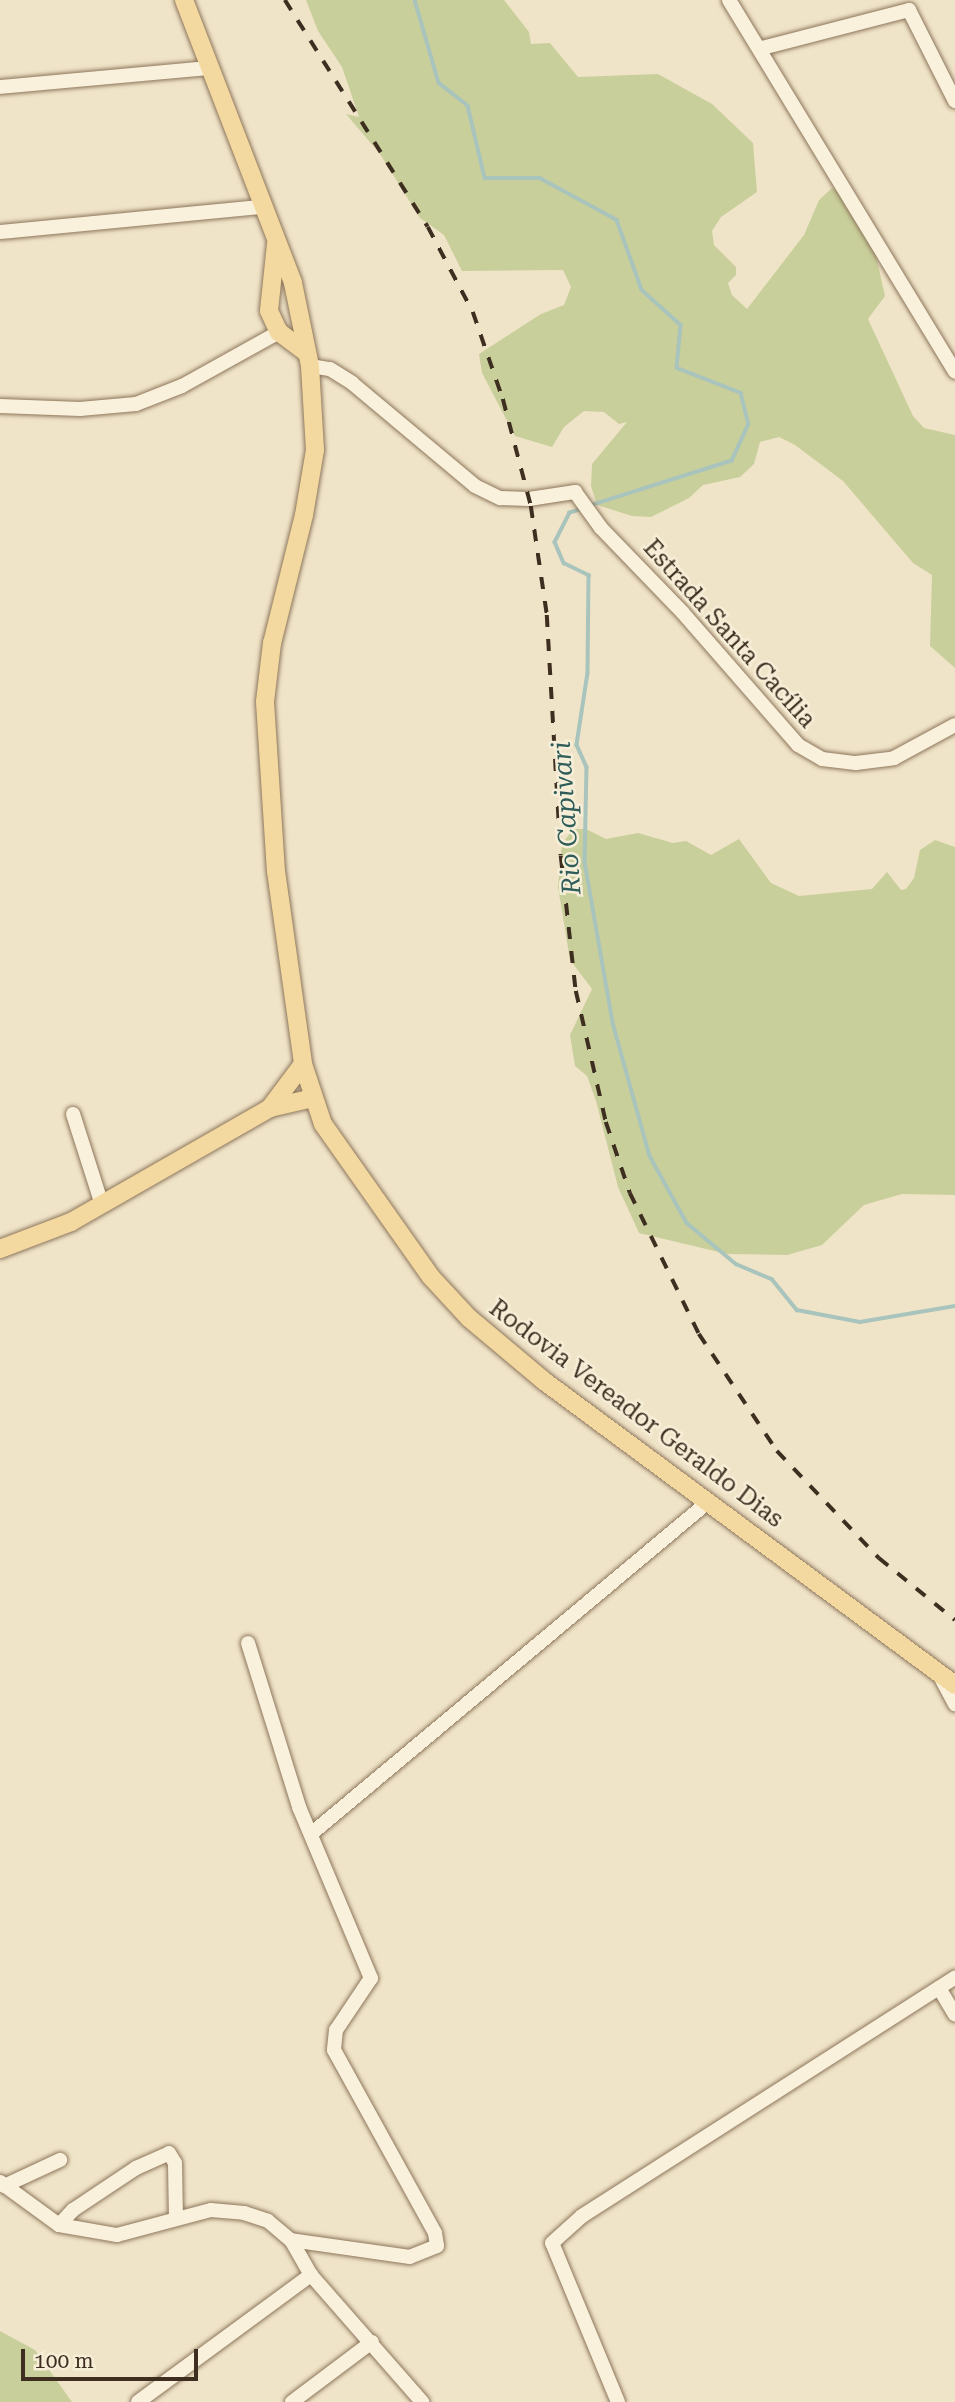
<!DOCTYPE html>
<html>
<head>
<meta charset="utf-8">
<style>
  body { margin:0 }
  #map { position:relative; width:955px; height:2402px; overflow:hidden; background:#f0e4c8; font-family:"Roboto Serif",serif }
  div>[style] { position:absolute }
  .green>* { inset:0; background:#c9cf9b }
  .stream>* { height:3.5px; margin:-1.75px; padding:0 1.75px; transform-origin:1.75px; border-radius:1.75px; background:#a9c4bc }
  .roads { filter:drop-shadow(0 0 2px #8d765c) drop-shadow(0 0 2px #8d765c) }
  .minor>* { height:14px; margin:-7px; padding:0 7px; transform-origin:7px; border-radius:7px; background:#faf1dc }
  .major>* { height:18px; margin:-9px; padding:0 9px; transform-origin:9px; border-radius:9px; background:#f3d9a0 }
  .rail>* { height:3.5px; margin-top:-1.75px; transform-origin:0; background:repeating-linear-gradient(90deg,#3d2e20 0 12px,transparent 0 24px) }
  span { translate:-50% -50%; white-space:nowrap; text-align:center; line-height:1.15; -webkit-text-stroke:5px #f7eed8; paint-order:stroke }
  .street-label { font-size:24px; color:#3d2e20 }
  .water-label { font-size:26px; color:#2f5d5a; font-style:italic }
  .scale { position:absolute; left:21px; top:2349px; width:177px; height:32px; box-sizing:border-box; border:4px solid #3d2e20; border-top:0; padding-left:9px; font-size:21px; line-height:24px; white-space:nowrap; color:#3d2e20; -webkit-text-stroke:5px #f7eed8; paint-order:stroke }
</style>
</head>
<body>
<div id="map">
  <div class="green">
    <i style="clip-path:polygon(306px 0,504px 0,529px 32px,531px 44px,550px 43px,578px 77px,658px 74px,712px 104px,753px 143px,757px 192px,721px 217px,712px 231px,714px 245px,736px 267px,736px 275px,728px 283px,732px 295px,747px 309px,804px 235px,819px 200px,832px 188px,857px 201px,869px 224px,885px 296px,868px 319px,913px 416px,924px 428px,955px 435px,955px 668px,930px 646px,932px 575px,913px 563px,843px 481px,795px 445px,779px 437px,760px 442px,754px 464px,740px 477px,703px 485px,689px 498px,651px 517px,632px 516px,597px 505px,591px 486px,592px 464px,627px 422px,619px 424px,604px 412px,584px 411px,564px 427px,552px 447px,515px 436px,482px 373px,479px 354px,541px 314px,564px 305px,571px 287px,563px 270px,462px 271px,444px 235px,420px 218px,380px 154px,346px 114px,359px 117px,342px 67px,318px 31px)"></i>
    <i style="clip-path:polygon(573px 829px,586px 829px,606px 839px,638px 833px,673px 843px,686px 841px,711px 855px,739px 839px,771px 883px,799px 896px,872px 889px,887px 872px,901px 890px,906px 889px,914px 878px,920px 850px,935px 840px,955px 847px,955px 1195px,902px 1194px,864px 1205px,822px 1245px,787px 1255px,727px 1254px,639px 1233px,618px 1187px,596px 1101px,587px 1076px,575px 1066px,570px 1035px,592px 989px,570px 960px,558px 887px,562px 844px)"></i>
    <i style="clip-path:polygon(0 2331px,35px 2350px,72px 2402px,0 2402px)"></i>
  </div>
  <div class="stream">
    <i style="left:415px;top:0;width:86px;rotate:73.9deg"></i>
    <i style="left:439px;top:83px;width:37px;rotate:38deg"></i>
    <i style="left:468px;top:106px;width:74px;rotate:76.7deg"></i>
    <i style="left:485px;top:178px;width:55px"></i>
    <i style="left:540px;top:178px;width:88px;rotate:28.6deg"></i>
    <i style="left:617px;top:220px;width:74px;rotate:70.3deg"></i>
    <i style="left:642px;top:290px;width:52px;rotate:41.9deg"></i>
    <i style="left:681px;top:325px;width:43px;rotate:95.3deg"></i>
    <i style="left:677px;top:368px;width:69px;rotate:21.3deg"></i>
    <i style="left:741px;top:393px;width:32px;rotate:76deg"></i>
    <i style="left:749px;top:424px;width:41px;rotate:114.7deg"></i>
    <i style="left:732px;top:461px;width:149px;rotate:162.4deg"></i>
    <i style="left:583px;top:509px;width:14px;rotate:163deg"></i>
    <i style="left:570px;top:513px;width:33px;rotate:117deg"></i>
    <i style="left:555px;top:542px;width:23px;rotate:67deg"></i>
    <i style="left:564px;top:563px;width:28px;rotate:26deg"></i>
    <i style="left:589px;top:575px;width:98px;rotate:90.6deg"></i>
    <i style="left:588px;top:673px;width:73px;rotate:98.7deg"></i>
    <i style="left:577px;top:745px;width:24px;rotate:66deg"></i>
    <i style="left:587px;top:767px;width:95px;rotate:91.2deg"></i>
    <i style="left:585px;top:862px;width:163px;rotate:80.1deg"></i>
    <i style="left:613px;top:1023px;width:138px;rotate:74.5deg"></i>
    <i style="left:650px;top:1156px;width:77px;rotate:61.1deg"></i>
    <i style="left:687px;top:1223px;width:64px;rotate:39.9deg"></i>
    <i style="left:736px;top:1264px;width:39px;rotate:23deg"></i>
    <i style="left:772px;top:1279px;width:40px;rotate:51deg"></i>
    <i style="left:797px;top:1310px;width:64px;rotate:10.8deg"></i>
    <i style="left:860px;top:1322px;width:96px;rotate:-9.6deg"></i>
  </div>
  <div class="roads">
    <div class="minor">
      <i style="left:729px;top:0;width:435px;rotate:58.7deg"></i>
      <i style="left:762px;top:48px;width:152px;rotate:-14.5deg"></i>
      <i style="left:909px;top:10px;width:102px;rotate:63.2deg"></i>
      <i style="left:0;top:87px;width:208px;rotate:-5.2deg"></i>
      <i style="left:0;top:232px;width:262px;rotate:-5.5deg"></i>
      <i style="left:310px;top:366px;width:20px;rotate:9deg"></i>
      <i style="left:330px;top:369px;width:26px;rotate:32deg"></i>
      <i style="left:352px;top:383px;width:160px;rotate:39.9deg"></i>
      <i style="left:475px;top:486px;width:28px;rotate:26deg"></i>
      <i style="left:500px;top:498px;width:29px;rotate:2deg"></i>
      <i style="left:529px;top:499px;width:47px;rotate:-8.7deg"></i>
      <i style="left:575px;top:492px;width:44px;rotate:54.2deg"></i>
      <i style="left:601px;top:528px;width:118px;rotate:46deg"></i>
      <i style="left:683px;top:613px;width:175px;rotate:48.9deg"></i>
      <i style="left:798px;top:745px;width:28px;rotate:30deg"></i>
      <i style="left:822px;top:759px;width:34px;rotate:7deg"></i>
      <i style="left:856px;top:763px;width:38px;rotate:-7deg"></i>
      <i style="left:894px;top:758px;width:69px;rotate:-28.4deg"></i>
      <i style="left:0;top:406px;width:80px;rotate:2.1deg"></i>
      <i style="left:80px;top:409px;width:56px;rotate:-5.1deg"></i>
      <i style="left:136px;top:404px;width:49px;rotate:-21.4deg"></i>
      <i style="left:182px;top:386px;width:111px;rotate:-29.1deg"></i>
      <i style="left:73px;top:1114px;width:96px;rotate:72.3deg"></i>
      <i style="left:248px;top:1643px;width:172px;rotate:72.7deg"></i>
      <i style="left:299px;top:1807px;width:186px;rotate:67.2deg"></i>
      <i style="left:371px;top:1978px;width:63px;rotate:123.9deg"></i>
      <i style="left:336px;top:2030px;width:20px;rotate:96deg"></i>
      <i style="left:334px;top:2050px;width:209px;rotate:61.1deg"></i>
      <i style="left:435px;top:2233px;width:13px;rotate:81deg"></i>
      <i style="left:437px;top:2246px;width:29px;rotate:158deg"></i>
      <i style="left:410px;top:2257px;width:120px;rotate:-171.9deg"></i>
      <i style="left:940px;top:1676px;width:32px;rotate:62deg"></i>
      <i style="left:311px;top:1834px;width:518px;rotate:-39.9deg"></i>
      <i style="left:939px;top:1988px;width:31px;rotate:59deg"></i>
      <i style="left:0;top:2182px;width:73px;rotate:36.1deg"></i>
      <i style="left:59px;top:2225px;width:59px;rotate:9.8deg"></i>
      <i style="left:117px;top:2235px;width:97px;rotate:-14.9deg"></i>
      <i style="left:211px;top:2210px;width:33px;rotate:5deg"></i>
      <i style="left:244px;top:2213px;width:25px;rotate:18deg"></i>
      <i style="left:268px;top:2221px;width:30px;rotate:40deg"></i>
      <i style="left:291px;top:2240px;width:40px;rotate:60.3deg"></i>
      <i style="left:311px;top:2275px;width:169px;rotate:48.8deg"></i>
      <i style="left:4px;top:2186px;width:62px;rotate:-24.9deg"></i>
      <i style="left:59px;top:2225px;width:21px;rotate:-47deg"></i>
      <i style="left:73px;top:2210px;width:76px;rotate:-33.7deg"></i>
      <i style="left:136px;top:2168px;width:36px;rotate:-24deg"></i>
      <i style="left:169px;top:2153px;width:12px;rotate:59deg"></i>
      <i style="left:175px;top:2163px;width:56px;rotate:89deg"></i>
      <i style="left:138px;top:2402px;width:215px;rotate:-36.3deg"></i>
      <i style="left:292px;top:2402px;width:100px;rotate:-36.9deg"></i>
      <i style="left:618px;top:2402px;width:172px;rotate:-112.5deg"></i>
      <i style="left:552px;top:2243px;width:40px;rotate:-42deg"></i>
      <i style="left:582px;top:2216px;width:443px;rotate:-32.6deg"></i>
    </div>
    <div class="major">
      <i style="left:184px;top:0;width:303px;rotate:68.9deg"></i>
      <i style="left:293px;top:283px;width:85px;rotate:78.4deg"></i>
      <i style="left:310px;top:366px;width:84px;rotate:86.6deg"></i>
      <i style="left:315px;top:450px;width:66px;rotate:99.6deg"></i>
      <i style="left:304px;top:515px;width:132px;rotate:104deg"></i>
      <i style="left:272px;top:643px;width:59px;rotate:96.8deg"></i>
      <i style="left:265px;top:702px;width:169px;rotate:86.3deg"></i>
      <i style="left:276px;top:871px;width:195px;rotate:82deg"></i>
      <i style="left:303px;top:1064px;width:63px;rotate:71.6deg"></i>
      <i style="left:323px;top:1124px;width:187px;rotate:54.8deg"></i>
      <i style="left:431px;top:1277px;width:56px;rotate:47.2deg"></i>
      <i style="left:469px;top:1318px;width:98px;rotate:40deg"></i>
      <i style="left:544px;top:1381px;width:511px;rotate:36.49deg"></i>
      <i style="left:276px;top:244px;width:67px;rotate:96deg"></i>
      <i style="left:269px;top:311px;width:23px;rotate:65deg"></i>
      <i style="left:279px;top:332px;width:35px;rotate:37deg"></i>
      <i style="left:270px;top:1108px;width:55px;rotate:-53.1deg"></i>
      <i style="left:0;top:1249px;width:76px;rotate:-20.8deg"></i>
      <i style="left:71px;top:1222px;width:229px;rotate:-29.8deg"></i>
      <i style="left:270px;top:1108px;width:44px;rotate:-13.1deg"></i>
    </div>
  </div>
  <div class="rail">
    <i style="left:285px;top:0;width:268px;rotate:57.8deg"></i>
    <i style="left:428px;top:227px;width:96px;rotate:62.1deg"></i>
    <i style="left:473px;top:312px;width:92px;rotate:71deg"></i>
    <i style="left:503px;top:399px;width:111px;rotate:75.3deg"></i>
    <i style="left:531px;top:506px;width:110px;rotate:81.6deg"></i>
    <i style="left:547px;top:615px;width:241px;rotate:86.7deg"></i>
    <i style="left:561px;top:856px;width:136px;rotate:83.7deg"></i>
    <i style="left:576px;top:991px;width:134px;rotate:77.1deg"></i>
    <i style="left:606px;top:1122px;width:75px;rotate:71.3deg"></i>
    <i style="left:630px;top:1193px;width:157px;rotate:63.9deg"></i>
    <i style="left:699px;top:1334px;width:141px;rotate:56.3deg"></i>
    <i style="left:777px;top:1451px;width:148px;rotate:46.4deg"></i>
    <i style="left:879px;top:1558px;width:98px;rotate:39.2deg"></i>
  </div>
  <div class="street-label">
    <span style="left:729px;top:634px;rotate:48deg">Estrada Santa Cacília</span>
    <span style="left:636px;top:1414px;rotate:37deg">Rodovia Vereador Geraldo Dias</span>
  </div>
  <div class="water-label">
    <span style="left:567px;top:818px;rotate:-94deg">Rio Capivari</span>
  </div>
  <div class="scale">100 m</div>
</div>
</body>
</html>
